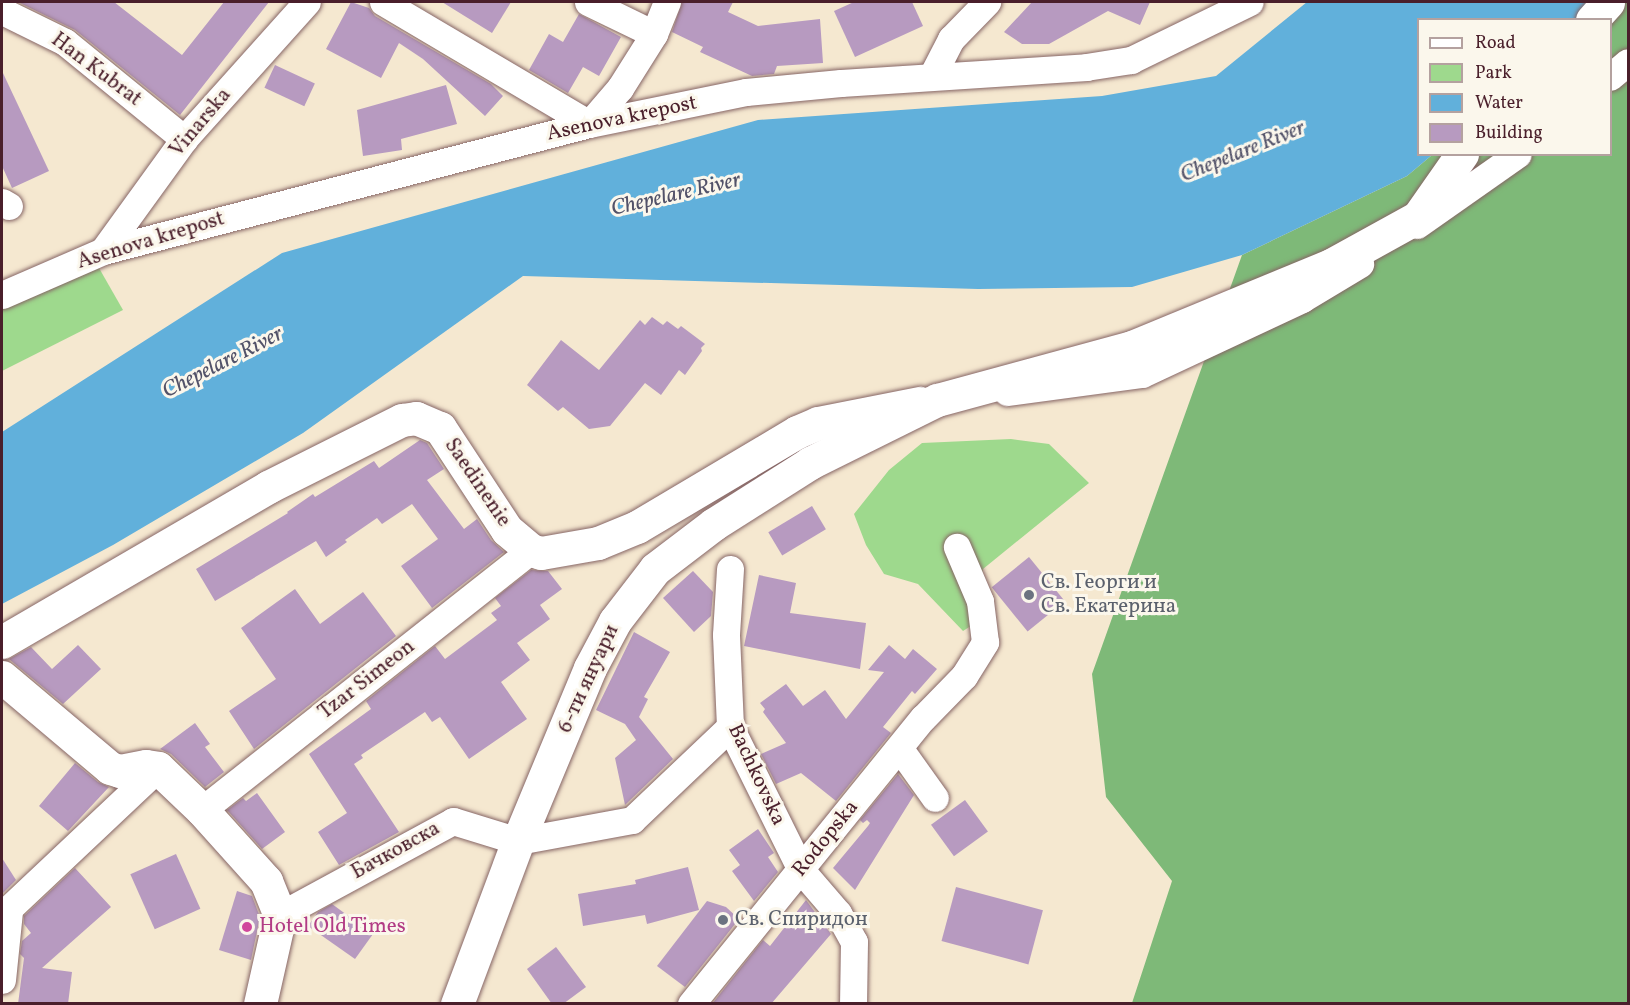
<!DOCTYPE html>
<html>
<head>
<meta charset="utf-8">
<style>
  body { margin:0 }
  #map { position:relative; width:1630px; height:1005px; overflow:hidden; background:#f5e8d0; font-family:Vollkorn,serif }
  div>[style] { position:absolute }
  .green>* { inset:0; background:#9ed98d }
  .forest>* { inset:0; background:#7eb978 }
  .water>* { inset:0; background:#61b0db }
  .building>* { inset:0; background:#b79ac0; transform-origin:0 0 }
  .roads { filter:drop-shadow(0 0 2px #866565) drop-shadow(0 0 2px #866565) }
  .minor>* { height:27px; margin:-13.5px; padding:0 13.5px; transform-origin:13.5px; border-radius:13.5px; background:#fff }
  .tertiary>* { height:33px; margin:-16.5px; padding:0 16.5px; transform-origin:16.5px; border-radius:16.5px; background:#fff }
  .secondary>* { height:33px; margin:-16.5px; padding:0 16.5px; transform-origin:16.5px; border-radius:16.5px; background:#fff }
  .dots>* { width:16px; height:16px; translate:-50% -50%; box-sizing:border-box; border:3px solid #fbf7ec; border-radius:50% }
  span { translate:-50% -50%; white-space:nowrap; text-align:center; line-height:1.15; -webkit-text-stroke:6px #fbf7ec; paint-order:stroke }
  .street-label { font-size:21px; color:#4a1f2b }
  .worship-label { font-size:21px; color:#5b616d }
  .left { translate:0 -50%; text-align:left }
  .hotel-label { font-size:21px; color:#b23c85 }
  .water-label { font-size:22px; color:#525269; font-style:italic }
  .frame { position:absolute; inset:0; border:3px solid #4a1f2b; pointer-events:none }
  .legend { position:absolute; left:1417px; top:18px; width:195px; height:138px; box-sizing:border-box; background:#fbf7ec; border:2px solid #b4a19f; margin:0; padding:8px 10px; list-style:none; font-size:18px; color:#4a1f2b }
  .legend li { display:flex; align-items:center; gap:12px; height:30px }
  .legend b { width:30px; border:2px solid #b4a19f }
</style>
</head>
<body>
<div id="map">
  <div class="green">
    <i style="clip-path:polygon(95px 261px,123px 310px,2px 371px,2px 303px)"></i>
    <i style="clip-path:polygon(1011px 439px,1049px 444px,1089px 483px,983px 569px,977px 622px,963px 631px,918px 584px,884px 574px,866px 545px,854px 514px,889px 470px,922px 443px)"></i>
  </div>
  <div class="forest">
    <i style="clip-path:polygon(1593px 2px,1628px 2px,1628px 1003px,1132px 1003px,1172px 881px,1106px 797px,1092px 674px,1242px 255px,1407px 176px,1432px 155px,1610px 154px,1610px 20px)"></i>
  </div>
  <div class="water">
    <i style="clip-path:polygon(1307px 2px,1593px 2px,1579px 19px,1418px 20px,1418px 154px,1432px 155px,1407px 176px,1242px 255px,1132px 287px,978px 289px,523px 276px,303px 433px,113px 545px,2px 604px,2px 432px,282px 253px,758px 120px,1102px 96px,1216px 76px)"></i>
  </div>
  <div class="building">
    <i style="clip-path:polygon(18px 2px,114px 2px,182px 55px,224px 2px,269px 2px,180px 115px,75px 30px)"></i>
    <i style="clip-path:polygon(351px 2px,369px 8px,375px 16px,491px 84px,503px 96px,485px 116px,423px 59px,399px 43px,381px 78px,326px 49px)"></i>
    <i style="clip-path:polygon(442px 2px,511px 2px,492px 33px)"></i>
    <i style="clip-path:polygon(682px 2px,733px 2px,728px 12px,758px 26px,820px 19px,823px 63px,777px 66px,774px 74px,752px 76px,700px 52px,703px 47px,672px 32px)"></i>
    <i style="clip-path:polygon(854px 2px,912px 2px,923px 26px,855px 57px,834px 11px)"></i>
    <i style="clip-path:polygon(1032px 2px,1150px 2px,1140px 25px,1108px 11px,1049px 44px,1022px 44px,1004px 32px)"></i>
    <i style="clip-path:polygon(579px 14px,621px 37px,599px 76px,583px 67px,568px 93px,529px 70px,549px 34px,563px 42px)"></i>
    <i style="left:275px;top:65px;width:44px;height:25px;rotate:25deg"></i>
    <i style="clip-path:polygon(2px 71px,49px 171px,12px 188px,2px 166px)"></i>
    <i style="clip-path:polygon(446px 85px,457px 124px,401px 139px,402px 150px,363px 156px,357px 110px)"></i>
    <i style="clip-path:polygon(652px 317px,663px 325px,667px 321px,678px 329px,681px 326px,705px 344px,701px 348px,702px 351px,685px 375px,679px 370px,661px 395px,645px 383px,610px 426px,589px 429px,563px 407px,558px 411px,527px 385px,561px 340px,599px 370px,640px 320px,645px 325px)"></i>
    <i style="clip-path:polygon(420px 440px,427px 443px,444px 469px,427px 480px,464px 529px,477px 519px,491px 540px,504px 552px,432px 608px,401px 566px,438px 539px,412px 504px,382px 524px,377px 518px,345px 540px,347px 542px,326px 557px,316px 541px,215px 601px,196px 569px,288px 513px,287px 512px,313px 494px,315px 497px,374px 461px,379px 468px)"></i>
    <i style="left:812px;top:506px;width:27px;height:51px;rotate:59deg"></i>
    <i style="left:1029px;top:557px;width:57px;height:48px;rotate:51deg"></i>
    <i style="clip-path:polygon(531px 570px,548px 571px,562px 589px,540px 605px,550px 619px,517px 643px,530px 660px,501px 682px,527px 719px,469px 759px,440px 717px,432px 722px,425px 712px,361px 755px,363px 758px,354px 764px,399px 832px,339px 865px,318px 832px,347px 813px,309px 754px,371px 709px,366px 701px,435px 646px,445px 659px,497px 620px,491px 613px,501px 606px,495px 598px)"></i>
    <i style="clip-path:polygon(693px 571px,713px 592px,711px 616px,694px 632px,663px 598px)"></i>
    <i style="clip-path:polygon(759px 575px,796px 583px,790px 613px,866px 623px,860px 669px,744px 646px)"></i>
    <i style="clip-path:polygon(295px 589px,320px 624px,363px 592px,396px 636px,254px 749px,229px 711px,276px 679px,241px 628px)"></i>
    <i style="clip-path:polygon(634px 632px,670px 652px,644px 697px,648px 699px,639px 717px,673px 759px,625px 805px,615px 758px,636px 740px,625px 724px,596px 710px)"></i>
    <i style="clip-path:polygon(78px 645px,101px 669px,63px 704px,9px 659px,31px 647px,52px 669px)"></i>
    <i style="clip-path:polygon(889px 645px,905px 659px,913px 649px,937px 669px,915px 694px,912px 691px,883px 727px,891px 733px,836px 801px,801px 773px,776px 784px,761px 754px,786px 743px,763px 712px,765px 709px,760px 703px,786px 684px,803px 706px,825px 690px,846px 719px,884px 672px,868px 670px)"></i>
    <i style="clip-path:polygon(195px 723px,210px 744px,205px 747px,224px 772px,205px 787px,171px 754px,160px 749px)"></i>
    <i style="clip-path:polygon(75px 763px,98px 782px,109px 787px,68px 831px,39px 806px)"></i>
    <i style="clip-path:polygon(898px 774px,914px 795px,855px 890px,833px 868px,868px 826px,870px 823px,867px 820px,863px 823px,860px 820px)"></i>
    <i style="clip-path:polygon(257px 793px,285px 832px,262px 849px,227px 810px,243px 798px,246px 801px)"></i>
    <i style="left:965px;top:800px;width:39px;height:42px;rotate:54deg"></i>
    <i style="clip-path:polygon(758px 829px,774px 853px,768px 857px,778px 872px,754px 901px,732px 871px,740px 865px,729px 850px)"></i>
    <i style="left:176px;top:854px;width:60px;height:50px;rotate:66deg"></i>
    <i style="clip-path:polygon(2px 858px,16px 880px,2px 894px)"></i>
    <i style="clip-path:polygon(688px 867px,699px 910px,647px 924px,645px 915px,583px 926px,578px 894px,636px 884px,635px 880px)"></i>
    <i style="clip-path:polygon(75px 868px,111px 907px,42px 968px,72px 972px,68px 1004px,18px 1004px,24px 958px,20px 954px,22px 941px,31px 933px,24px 924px,24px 916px)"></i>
    <i style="left:956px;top:887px;width:90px;height:56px;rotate:15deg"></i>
    <i style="clip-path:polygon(237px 891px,252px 896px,260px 917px,251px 960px,219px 950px)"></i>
    <i style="clip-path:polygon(806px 900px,831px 934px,771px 1004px,712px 1004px,763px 940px,770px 946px)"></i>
    <i style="clip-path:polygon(707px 901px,726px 907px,739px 919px,685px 987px,657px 966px)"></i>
    <i style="clip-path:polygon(332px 904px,373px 934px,355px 959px,308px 926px,318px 912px)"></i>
    <i style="clip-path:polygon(556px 947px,586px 987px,563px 1004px,552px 1004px,527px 969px)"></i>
  </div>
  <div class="roads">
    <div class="minor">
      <i style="left:383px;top:2px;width:239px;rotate:30.6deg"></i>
      <i style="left:589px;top:124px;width:48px;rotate:-49.3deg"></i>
      <i style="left:620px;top:88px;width:64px;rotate:-57.8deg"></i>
      <i style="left:654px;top:34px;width:35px;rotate:-68deg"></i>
      <i style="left:588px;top:2px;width:73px;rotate:25.9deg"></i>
      <i style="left:2px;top:11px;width:70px;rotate:26.2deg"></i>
      <i style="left:65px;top:42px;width:154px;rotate:39.2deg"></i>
      <i style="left:932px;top:76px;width:42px;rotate:-62.8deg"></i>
      <i style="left:951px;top:39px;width:52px;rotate:-45.8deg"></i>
      <i style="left:1610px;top:77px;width:23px;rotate:-40deg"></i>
      <i style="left:2px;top:202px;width:8px;rotate:30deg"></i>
      <i style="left:1417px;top:225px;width:123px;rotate:-35.1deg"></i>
      <i style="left:103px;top:251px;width:138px;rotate:-54.1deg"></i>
      <i style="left:184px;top:139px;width:184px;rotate:-48.1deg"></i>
      <i style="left:2px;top:295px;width:110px;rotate:-23.5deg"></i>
      <i style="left:103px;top:251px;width:502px;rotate:-14.64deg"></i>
      <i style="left:589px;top:124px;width:160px;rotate:-11.5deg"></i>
      <i style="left:746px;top:92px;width:95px;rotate:-5.4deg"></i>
      <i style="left:841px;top:83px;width:246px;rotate:-3.7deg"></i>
      <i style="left:1086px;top:67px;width:46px;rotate:-8.8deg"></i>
      <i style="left:1131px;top:60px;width:132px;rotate:-26deg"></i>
      <i style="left:1007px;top:392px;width:136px;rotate:-7.6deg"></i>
      <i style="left:1142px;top:374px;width:177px;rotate:-25.1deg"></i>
      <i style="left:1302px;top:299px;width:68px;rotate:-31.1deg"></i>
      <i style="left:730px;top:569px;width:66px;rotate:93.5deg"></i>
      <i style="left:726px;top:635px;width:92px;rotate:87.5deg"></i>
      <i style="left:730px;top:727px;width:160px;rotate:63.6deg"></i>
      <i style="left:801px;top:870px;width:57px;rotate:49.3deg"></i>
      <i style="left:838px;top:913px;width:33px;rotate:61deg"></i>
      <i style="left:854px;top:942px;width:62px;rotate:90.9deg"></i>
      <i style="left:900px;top:749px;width:60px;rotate:54.5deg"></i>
      <i style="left:202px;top:810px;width:419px;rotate:-38.3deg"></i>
      <i style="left:2px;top:915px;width:214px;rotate:-43.3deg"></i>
      <i style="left:280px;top:915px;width:197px;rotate:-28.5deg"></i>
      <i style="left:453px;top:821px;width:68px;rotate:17.1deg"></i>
      <i style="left:518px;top:841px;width:116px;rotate:-10.4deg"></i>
      <i style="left:632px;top:820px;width:135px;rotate:-43.5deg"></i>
      <i style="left:2px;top:980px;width:69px;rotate:-84.2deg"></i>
      <i style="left:691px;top:1004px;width:368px;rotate:-51deg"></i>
      <i style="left:923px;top:718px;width:59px;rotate:-45.7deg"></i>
      <i style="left:964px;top:676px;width:40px;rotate:-58deg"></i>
      <i style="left:985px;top:642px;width:41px;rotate:-97deg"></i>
      <i style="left:980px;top:601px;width:59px;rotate:-113.1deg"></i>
    </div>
    <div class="tertiary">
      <i style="left:2px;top:642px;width:308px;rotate:-30.2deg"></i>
      <i style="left:268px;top:487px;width:150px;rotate:-26.6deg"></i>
      <i style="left:402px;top:420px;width:14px;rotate:-8deg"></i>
      <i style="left:416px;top:418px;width:26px;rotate:23deg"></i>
      <i style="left:440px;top:428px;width:122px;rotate:56.7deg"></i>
      <i style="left:507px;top:530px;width:31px;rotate:40deg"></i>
      <i style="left:531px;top:550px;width:10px;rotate:17deg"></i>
      <i style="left:541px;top:553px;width:58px;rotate:-10deg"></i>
      <i style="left:598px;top:543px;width:42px;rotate:-22.3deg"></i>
      <i style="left:637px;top:527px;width:186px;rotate:-30.7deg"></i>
      <i style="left:797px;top:432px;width:23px;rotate:-23deg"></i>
      <i style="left:818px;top:423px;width:104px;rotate:-11.1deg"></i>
      <i style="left:2px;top:677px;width:141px;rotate:40.1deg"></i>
      <i style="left:110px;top:768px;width:10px;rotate:17deg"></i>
      <i style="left:120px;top:771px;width:26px;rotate:-11deg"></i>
      <i style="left:146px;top:766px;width:12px;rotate:9deg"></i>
      <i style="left:158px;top:768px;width:61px;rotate:43.7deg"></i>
      <i style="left:202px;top:810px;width:96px;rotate:48deg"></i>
      <i style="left:266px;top:881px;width:37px;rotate:68deg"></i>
      <i style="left:280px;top:915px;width:91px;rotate:102.7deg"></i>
    </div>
    <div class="secondary">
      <i style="left:1592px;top:20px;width:24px;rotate:-48deg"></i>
      <i style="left:457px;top:1004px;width:174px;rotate:-69.5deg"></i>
      <i style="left:518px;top:841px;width:187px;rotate:-67.4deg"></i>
      <i style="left:590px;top:668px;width:53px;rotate:-62deg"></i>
      <i style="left:615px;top:621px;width:66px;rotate:-52.4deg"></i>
      <i style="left:655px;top:569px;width:74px;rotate:-37.3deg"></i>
      <i style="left:714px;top:524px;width:114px;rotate:-32.4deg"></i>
      <i style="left:810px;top:463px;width:142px;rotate:-26.4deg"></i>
      <i style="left:937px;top:400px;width:202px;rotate:-15.2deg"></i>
      <i style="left:1132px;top:347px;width:215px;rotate:-22.4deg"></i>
      <i style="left:1331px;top:265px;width:99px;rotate:-28.9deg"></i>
      <i style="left:1418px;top:217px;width:77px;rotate:-55.1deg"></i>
    </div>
  </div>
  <div class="dots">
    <i style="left:1029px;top:595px;background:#6b7280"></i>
    <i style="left:723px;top:920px;background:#6b7280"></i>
    <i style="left:247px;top:927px;background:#d1479c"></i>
  </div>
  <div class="street-label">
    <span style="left:96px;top:70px;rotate:37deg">Han Kubrat</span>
    <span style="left:622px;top:119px;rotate:-12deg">Asenova krepost</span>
    <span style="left:201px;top:123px;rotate:-50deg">Vinarska</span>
    <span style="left:151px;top:241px;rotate:-17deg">Asenova krepost</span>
    <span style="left:477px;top:483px;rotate:56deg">Saedinenie</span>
    <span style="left:589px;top:679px;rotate:-65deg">6-ти януари</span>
    <span style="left:367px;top:680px;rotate:-38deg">Tzar Simeon</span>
    <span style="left:756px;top:775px;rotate:65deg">Bachkovska</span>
    <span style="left:826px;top:839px;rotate:-51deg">Rodopska</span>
    <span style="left:396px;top:851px;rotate:-29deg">Бачковска</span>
  </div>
  <div class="worship-label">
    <span class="left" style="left:1041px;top:595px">Св. Георги и<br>Св. Екатерина</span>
    <span class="left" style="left:735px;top:920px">Св. Спиридон</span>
  </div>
  <div class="hotel-label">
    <span class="left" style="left:259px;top:927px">Hotel Old Times</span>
  </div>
  <div class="water-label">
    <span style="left:1243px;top:152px;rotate:-22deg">Chepelare River</span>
    <span style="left:676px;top:195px;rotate:-13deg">Chepelare River</span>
    <span style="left:223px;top:363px;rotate:-27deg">Chepelare River</span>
  </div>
  <div class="frame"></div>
  <ul class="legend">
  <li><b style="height:8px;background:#fff"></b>Road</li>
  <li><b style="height:16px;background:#9ed98d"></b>Park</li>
  <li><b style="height:16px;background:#61b0db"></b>Water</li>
  <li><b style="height:16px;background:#b79ac0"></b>Building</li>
  </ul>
</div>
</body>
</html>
